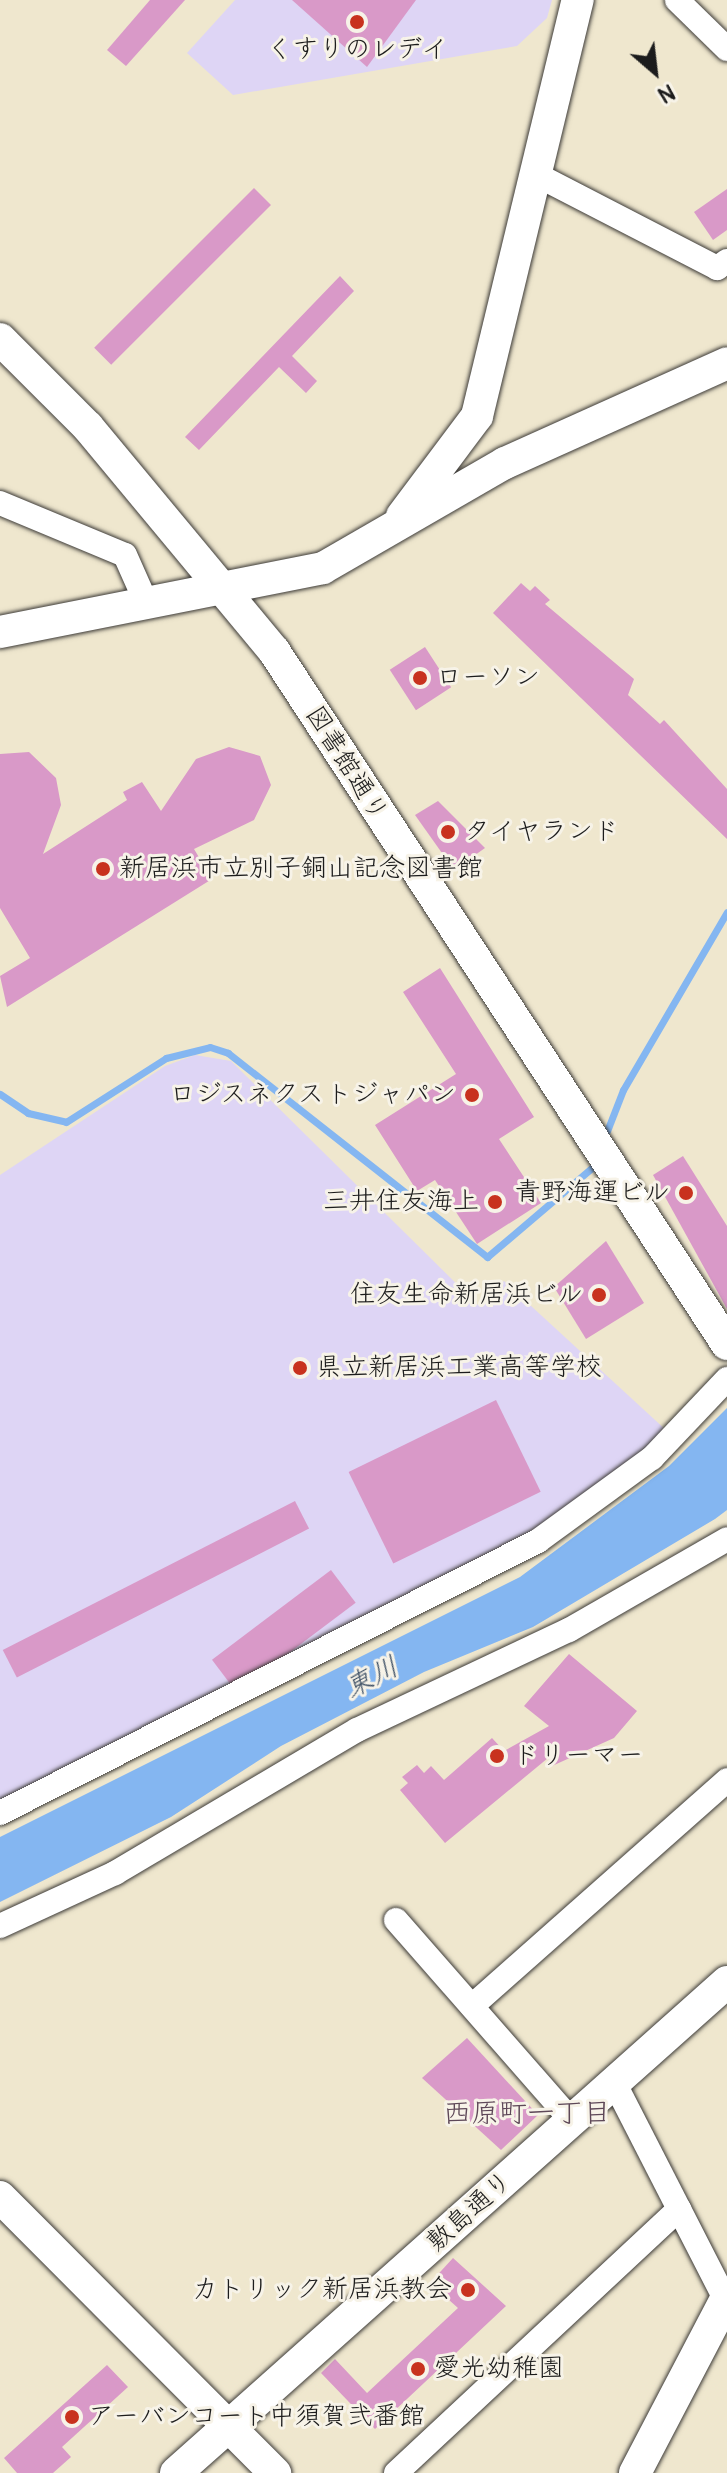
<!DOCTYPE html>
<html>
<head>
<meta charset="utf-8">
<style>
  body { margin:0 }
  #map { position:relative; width:727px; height:2473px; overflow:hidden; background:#efe7ce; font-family:Pangolin,"Klee One",sans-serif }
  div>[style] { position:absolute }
  .built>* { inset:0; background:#ded5f5 }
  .water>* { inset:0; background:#84b6f1 }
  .stream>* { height:7px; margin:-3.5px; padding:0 3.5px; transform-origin:3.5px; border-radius:3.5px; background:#84b6f1 }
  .building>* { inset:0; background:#d999c8; transform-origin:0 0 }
  .roads { filter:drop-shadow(0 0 2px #3c3a37) drop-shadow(0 0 2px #3c3a37) }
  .street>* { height:24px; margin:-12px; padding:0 12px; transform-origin:12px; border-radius:12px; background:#fff }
  .secondary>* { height:32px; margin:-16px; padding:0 16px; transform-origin:16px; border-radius:16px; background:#fff }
  .dots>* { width:22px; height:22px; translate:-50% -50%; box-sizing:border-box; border:4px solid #f7f3e8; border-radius:50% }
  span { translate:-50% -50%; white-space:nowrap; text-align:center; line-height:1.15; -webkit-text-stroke:6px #f7f3e8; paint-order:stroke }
  .poi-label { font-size:26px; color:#1c1c1c }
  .left { translate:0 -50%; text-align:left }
  .right { translate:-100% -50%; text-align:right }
  .street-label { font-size:26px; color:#1c1c1c }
  .water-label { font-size:28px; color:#405267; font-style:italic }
  .neighbourhood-label { font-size:28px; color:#5e4858 }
  .north { position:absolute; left:615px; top:32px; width:80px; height:80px; -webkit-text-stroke:6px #f7f3e8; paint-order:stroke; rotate:152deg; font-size:22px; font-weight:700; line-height:32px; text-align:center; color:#1c1c1c }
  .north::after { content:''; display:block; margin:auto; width:28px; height:36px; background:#1c1c1c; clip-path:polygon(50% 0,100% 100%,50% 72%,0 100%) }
</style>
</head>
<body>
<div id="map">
  <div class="built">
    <i style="clip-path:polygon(235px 0,552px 0,547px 18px,517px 46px,233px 95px,187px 53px)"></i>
    <i style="clip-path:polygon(195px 1055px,231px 1061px,478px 1305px,504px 1281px,667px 1431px,558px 1518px,0 1805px,0 1175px,165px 1066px)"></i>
  </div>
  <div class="water">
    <i style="clip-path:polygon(727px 1408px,727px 1510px,715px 1519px,533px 1627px,424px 1672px,281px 1746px,171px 1817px,0 1902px,0 1837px,520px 1577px,669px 1466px)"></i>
  </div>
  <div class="stream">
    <i style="left:0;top:1094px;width:34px;rotate:34deg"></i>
    <i style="left:28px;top:1113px;width:39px;rotate:13deg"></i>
    <i style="left:66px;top:1122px;width:119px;rotate:-32.6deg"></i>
    <i style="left:166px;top:1058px;width:45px;rotate:-14deg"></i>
    <i style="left:210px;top:1047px;width:19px;rotate:18deg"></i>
    <i style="left:228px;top:1053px;width:330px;rotate:38.2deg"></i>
    <i style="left:487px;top:1257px;width:140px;rotate:-40.4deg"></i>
    <i style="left:607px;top:1131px;width:44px;rotate:-68.7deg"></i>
    <i style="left:623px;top:1090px;width:206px;rotate:-59.7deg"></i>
  </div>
  <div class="building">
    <i style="clip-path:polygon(150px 0,185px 0,126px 66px,107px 50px)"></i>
    <i style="clip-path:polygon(292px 0,416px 0,367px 67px)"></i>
    <i style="left:254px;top:188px;width:24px;height:226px;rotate:45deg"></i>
    <i style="clip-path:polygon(727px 189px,727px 230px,713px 240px,694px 212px)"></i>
    <i style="clip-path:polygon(340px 276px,354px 291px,292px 356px,317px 381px,306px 393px,279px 367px,199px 450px,185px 437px)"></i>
    <i style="clip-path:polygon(521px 583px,530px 591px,535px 586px,550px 600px,545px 604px,634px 679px,628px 695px,660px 724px,664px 720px,727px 789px,727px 839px,493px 613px)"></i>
    <i style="left:425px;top:647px;width:48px;height:42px;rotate:57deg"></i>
    <i style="clip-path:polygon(229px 747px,260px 756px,271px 785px,254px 820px,194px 849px,212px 879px,7px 1007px,0 976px,30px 958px,0 908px,0 754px,29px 752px,56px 778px,61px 805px,43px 854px,127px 800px,123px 792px,142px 782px,161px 811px,196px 759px)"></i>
    <i style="clip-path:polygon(438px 801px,485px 848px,454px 870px,415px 815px)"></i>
    <i style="clip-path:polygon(440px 968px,534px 1117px,499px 1139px,541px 1203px,477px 1244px,435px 1180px,417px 1191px,375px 1125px,456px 1074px,403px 992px)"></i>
    <i style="clip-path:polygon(683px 1156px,727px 1226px,727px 1309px,653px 1175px)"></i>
    <i style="clip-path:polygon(606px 1241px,644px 1303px,586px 1339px,554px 1287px)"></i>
    <i style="left:496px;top:1400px;width:102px;height:164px;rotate:64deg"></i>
    <i style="left:295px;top:1501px;width:31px;height:328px;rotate:63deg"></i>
    <i style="left:331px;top:1570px;width:41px;height:149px;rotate:53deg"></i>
    <i style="clip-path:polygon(569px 1654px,637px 1711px,614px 1738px,552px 1766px,548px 1758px,445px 1843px,400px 1790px,408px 1783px,402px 1777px,417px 1765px,424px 1773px,431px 1766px,444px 1780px,492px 1738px,504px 1751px,549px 1726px,524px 1706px)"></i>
    <i style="clip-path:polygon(467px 2038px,538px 2115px,501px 2150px,422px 2078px)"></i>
    <i style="clip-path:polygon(453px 2258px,506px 2306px,375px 2429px,321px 2373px,335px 2359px,367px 2393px,458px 2308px,430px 2283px)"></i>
    <i style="clip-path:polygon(107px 2365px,128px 2387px,62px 2447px,71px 2457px,53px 2473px,17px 2473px,4px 2458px)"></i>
  </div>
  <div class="roads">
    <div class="street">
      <i style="left:677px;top:0;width:70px;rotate:44.4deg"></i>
      <i style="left:537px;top:175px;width:203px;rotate:27.3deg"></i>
      <i style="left:717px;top:268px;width:12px;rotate:-35deg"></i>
      <i style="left:0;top:503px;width:135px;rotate:22.6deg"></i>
      <i style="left:125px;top:555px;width:49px;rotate:66deg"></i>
      <i style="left:0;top:1813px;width:603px;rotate:-26.82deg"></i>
      <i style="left:538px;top:1541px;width:141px;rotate:-36.1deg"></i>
      <i style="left:652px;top:1458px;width:109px;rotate:-46.5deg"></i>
      <i style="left:396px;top:1920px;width:267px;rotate:48.8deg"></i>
      <i style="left:0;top:1926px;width:127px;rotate:-24.7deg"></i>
      <i style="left:115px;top:1873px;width:281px;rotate:-30.6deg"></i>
      <i style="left:357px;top:1730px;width:234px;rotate:-25.3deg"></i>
      <i style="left:569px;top:1630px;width:182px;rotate:-29.9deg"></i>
      <i style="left:472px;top:2006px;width:341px;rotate:-41.5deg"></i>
      <i style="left:679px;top:2209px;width:106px;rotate:62.9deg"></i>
      <i style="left:396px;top:2473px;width:387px;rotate:-43deg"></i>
      <i style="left:679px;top:2209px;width:140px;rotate:-117.1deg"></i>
    </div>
    <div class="secondary">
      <i style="left:0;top:339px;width:124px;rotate:45deg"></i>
      <i style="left:88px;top:427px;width:291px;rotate:50.3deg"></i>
      <i style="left:274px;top:651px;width:828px;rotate:56.83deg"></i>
      <i style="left:402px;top:516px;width:125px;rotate:-53.1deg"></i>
      <i style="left:477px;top:416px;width:428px;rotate:-76.4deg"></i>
      <i style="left:0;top:632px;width:329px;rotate:-11.2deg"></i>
      <i style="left:323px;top:568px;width:210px;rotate:-30deg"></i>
      <i style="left:505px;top:463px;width:243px;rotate:-24.2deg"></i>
      <i style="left:0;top:2197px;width:390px;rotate:45.1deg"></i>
      <i style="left:176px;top:2473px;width:738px;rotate:-41.7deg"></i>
      <i style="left:635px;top:2473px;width:199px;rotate:-62.4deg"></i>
    </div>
  </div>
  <div class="dots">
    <i style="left:357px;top:22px;background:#c8321e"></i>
    <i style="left:420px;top:678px;background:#c8321e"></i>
    <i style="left:448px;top:832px;background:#c8321e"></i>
    <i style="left:103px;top:869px;background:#c8321e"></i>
    <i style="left:472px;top:1095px;background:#c8321e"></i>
    <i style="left:686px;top:1193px;background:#c8321e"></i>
    <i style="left:495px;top:1202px;background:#c8321e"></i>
    <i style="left:599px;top:1295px;background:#c8321e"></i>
    <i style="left:300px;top:1368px;background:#c8321e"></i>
    <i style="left:497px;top:1756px;background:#c8321e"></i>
    <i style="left:468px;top:2290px;background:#c8321e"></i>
    <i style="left:418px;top:2369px;background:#c8321e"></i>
    <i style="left:72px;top:2417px;background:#c8321e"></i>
  </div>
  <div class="poi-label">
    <span style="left:357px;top:50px">くすりのレデイ</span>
    <span class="left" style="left:436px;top:678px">ローソン</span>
    <span class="left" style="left:464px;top:832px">タイヤランド</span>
    <span class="left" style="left:119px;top:869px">新居浜市立別子銅山記念図書館</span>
    <span class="right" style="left:456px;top:1095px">ロジスネクストジャパン</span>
    <span class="right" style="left:670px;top:1193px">青野海運ビル</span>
    <span class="right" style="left:479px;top:1202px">三井住友海上</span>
    <span class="right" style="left:583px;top:1295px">住友生命新居浜ビル</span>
    <span class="left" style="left:316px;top:1368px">県立新居浜工業高等学校</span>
    <span class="left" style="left:513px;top:1756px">ドリーマー</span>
    <span class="right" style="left:452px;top:2290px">カトリック新居浜教会</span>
    <span class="left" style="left:434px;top:2369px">愛光幼稚園</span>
    <span class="left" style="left:88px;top:2417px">アーバンコート中須賀弐番館</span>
  </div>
  <div class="street-label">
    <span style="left:346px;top:764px;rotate:58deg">図書館通り</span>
    <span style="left:470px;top:2212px;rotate:-42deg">敷島通り</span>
  </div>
  <div class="water-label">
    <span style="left:372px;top:1678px;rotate:-27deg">東川</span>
  </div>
  <div class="neighbourhood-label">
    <span style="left:527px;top:2114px">西原町一丁目</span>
  </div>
  <div class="north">N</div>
</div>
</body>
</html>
